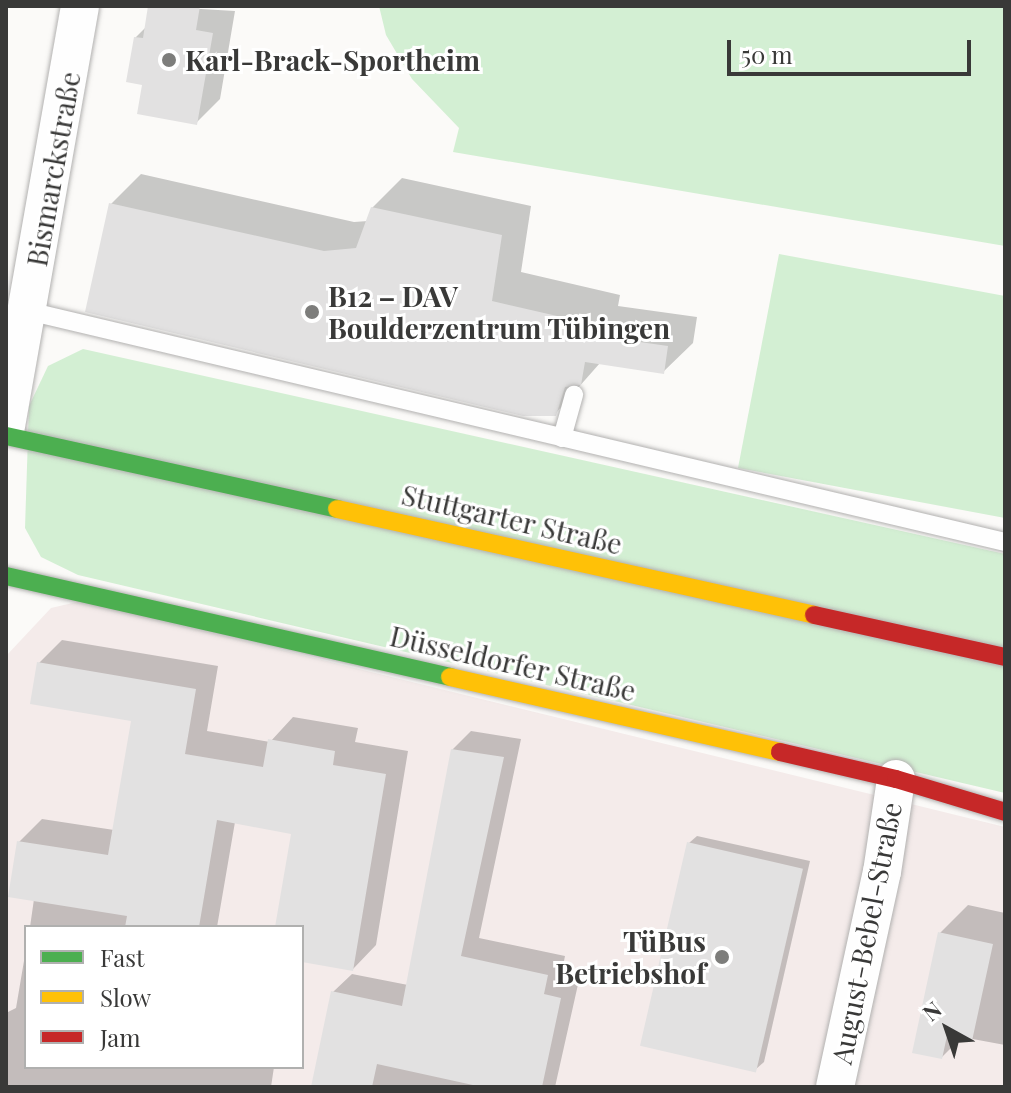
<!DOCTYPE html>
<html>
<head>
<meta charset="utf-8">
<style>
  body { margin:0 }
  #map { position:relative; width:1011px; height:1093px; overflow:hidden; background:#fbfaf8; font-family:"Playfair Display",serif }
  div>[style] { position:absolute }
  .industrial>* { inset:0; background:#f4ebea }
  .green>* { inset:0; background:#d3efd3 }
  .shadow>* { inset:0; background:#0003 }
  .building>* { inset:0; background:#e2e1e1; transform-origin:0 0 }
  .roads { filter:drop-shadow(0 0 2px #b2b1b0) drop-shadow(0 0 2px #b2b1b0) }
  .lane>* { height:18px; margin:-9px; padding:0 9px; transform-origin:9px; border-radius:9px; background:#fefefe }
  .street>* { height:38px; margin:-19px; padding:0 19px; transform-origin:19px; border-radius:19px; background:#fefefe }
  .fast>* { height:18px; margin:-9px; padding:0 9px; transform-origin:9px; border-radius:9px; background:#4caf50 }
  .slow>* { height:18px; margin:-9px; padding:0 9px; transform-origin:9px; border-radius:9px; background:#ffc107 }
  .jam>* { height:18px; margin:-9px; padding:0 9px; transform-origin:9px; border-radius:9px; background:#c62828 }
  .dots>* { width:22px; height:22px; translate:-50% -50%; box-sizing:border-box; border:4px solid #fff; border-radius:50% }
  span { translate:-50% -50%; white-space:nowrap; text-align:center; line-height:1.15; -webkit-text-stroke:6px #fff; paint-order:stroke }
  .poi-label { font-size:28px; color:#393938; font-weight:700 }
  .left { translate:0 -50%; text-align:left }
  .right { translate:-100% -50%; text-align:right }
  .street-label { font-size:28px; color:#393938 }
  .frame { position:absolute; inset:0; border:8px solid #393938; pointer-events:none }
  .legend { position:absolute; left:24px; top:925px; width:280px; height:144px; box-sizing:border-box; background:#fff; border:2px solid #b0b0af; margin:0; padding:10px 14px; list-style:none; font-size:24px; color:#393938 }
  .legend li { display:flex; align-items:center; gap:16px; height:40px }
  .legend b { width:40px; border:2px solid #b0b0af }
  .north { position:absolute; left:907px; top:989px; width:80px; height:80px; -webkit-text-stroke:6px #fff; paint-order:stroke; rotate:320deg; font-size:22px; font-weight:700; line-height:32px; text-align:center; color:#393938 }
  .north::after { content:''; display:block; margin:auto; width:28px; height:36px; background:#393938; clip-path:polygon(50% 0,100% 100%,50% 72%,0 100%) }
  .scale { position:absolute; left:727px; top:40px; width:244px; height:36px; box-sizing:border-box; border:4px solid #393938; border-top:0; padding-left:10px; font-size:24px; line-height:28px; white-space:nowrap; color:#393938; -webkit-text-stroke:6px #fff; paint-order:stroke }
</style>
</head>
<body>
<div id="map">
  <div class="industrial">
    <i style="clip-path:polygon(evenodd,81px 601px,1005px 827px,1005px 1087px,6px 1087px,6px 656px,51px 608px,81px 601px,26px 927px,302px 927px,302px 1067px,26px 1067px,26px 927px)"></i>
  </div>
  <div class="green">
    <i style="clip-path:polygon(379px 6px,1005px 6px,1005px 246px,453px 152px,459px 128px,412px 79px,386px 35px)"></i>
    <i style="clip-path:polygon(779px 254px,1005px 296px,1005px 518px,738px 468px)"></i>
    <i style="clip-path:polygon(83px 349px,1005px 554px,1005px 793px,78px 575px,41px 557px,25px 528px,29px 406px,48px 366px)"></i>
  </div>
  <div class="shadow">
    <i style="clip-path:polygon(150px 6px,235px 11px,220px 99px,197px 122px,144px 83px,135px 38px,147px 26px)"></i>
    <i style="clip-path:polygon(141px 174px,354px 222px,368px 221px,372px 208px,402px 178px,531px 206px,521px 272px,620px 295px,618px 306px,697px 317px,693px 343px,663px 372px,600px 363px,555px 414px,111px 204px)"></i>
    <i style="clip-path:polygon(62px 640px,218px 666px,207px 731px,270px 742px,293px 717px,358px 728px,355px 742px,408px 751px,376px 945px,353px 969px,302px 960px,302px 927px,277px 927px,293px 832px,235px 822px,217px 927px,30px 927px,34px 899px,19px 842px,42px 819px,114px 830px,133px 720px,39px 663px)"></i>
    <i style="clip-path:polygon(471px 731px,521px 739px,479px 938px,565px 956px,561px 976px,579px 980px,555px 1087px,313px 1087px,333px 992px,352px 974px,408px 985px,452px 750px)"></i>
    <i style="clip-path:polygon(697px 836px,810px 861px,764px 1062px,756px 1069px,689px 843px)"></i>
    <i style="clip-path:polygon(968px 905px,1005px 913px,1005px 1045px,962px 1037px,942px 1057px,940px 933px)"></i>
    <i style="clip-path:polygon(26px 949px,26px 1067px,274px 1067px,271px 1087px,6px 1087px,6px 1013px,16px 1008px)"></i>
  </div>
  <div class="building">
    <i style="clip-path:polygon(148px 6px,200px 6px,196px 30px,213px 33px,197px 125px,137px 114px,142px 85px,126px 82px,134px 37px,143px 38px)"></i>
    <i style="clip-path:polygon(109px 203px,324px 251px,356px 248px,371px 207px,502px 235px,492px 301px,592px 324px,590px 335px,668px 346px,664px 374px,585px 362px,581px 385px,565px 387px,556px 416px,523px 416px,85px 312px)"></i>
    <i style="clip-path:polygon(37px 662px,196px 689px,185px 754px,263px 767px,268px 739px,335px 751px,333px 765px,386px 774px,353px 971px,302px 962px,302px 927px,275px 927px,291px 834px,217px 820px,199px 927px,125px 927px,127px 916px,8px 897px,17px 841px,108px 855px,131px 721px,30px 704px)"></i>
    <i style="clip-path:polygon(451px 749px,504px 757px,461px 956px,548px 975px,544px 994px,561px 998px,542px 1087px,482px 1087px,377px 1064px,372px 1087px,311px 1087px,331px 991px,402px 1006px)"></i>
    <i style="left:687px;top:842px;width:119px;height:209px;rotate:13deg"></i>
    <i style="clip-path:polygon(938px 932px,993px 944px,972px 1041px,947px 1036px,942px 1059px,912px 1053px)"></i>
  </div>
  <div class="roads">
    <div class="lane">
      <i style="left:28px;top:311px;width:1004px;rotate:13.3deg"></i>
      <i style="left:562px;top:438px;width:45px;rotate:-74.4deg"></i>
    </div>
    <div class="street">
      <i style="left:6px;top:426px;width:426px;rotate:-80deg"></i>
      <i style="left:835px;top:1087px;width:220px;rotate:-77.7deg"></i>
      <i style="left:882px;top:872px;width:94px;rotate:-81.4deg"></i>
    </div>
    <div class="fast">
      <i style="left:6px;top:436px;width:339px;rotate:12.4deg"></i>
      <i style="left:6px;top:576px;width:455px;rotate:12.8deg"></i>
    </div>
    <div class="slow">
      <i style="left:337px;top:509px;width:489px;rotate:12.5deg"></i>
      <i style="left:450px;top:677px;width:338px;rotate:12.8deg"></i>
    </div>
    <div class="jam">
      <i style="left:814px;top:615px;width:196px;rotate:12.4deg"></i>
      <i style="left:780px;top:752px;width:119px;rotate:13.1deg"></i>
      <i style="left:896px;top:779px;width:114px;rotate:16.8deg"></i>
    </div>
  </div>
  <div class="dots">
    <i style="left:169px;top:60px;background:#7d7d7b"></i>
    <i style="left:312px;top:312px;background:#7d7d7b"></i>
    <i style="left:722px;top:957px;background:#7d7d7b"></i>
  </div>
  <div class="poi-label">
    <span class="left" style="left:185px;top:60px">Karl-Brack-Sportheim</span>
    <span class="left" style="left:328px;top:312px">B12 – DAV<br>Boulderzentrum Tübingen</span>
    <span class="right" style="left:706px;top:957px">TüBus<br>Betriebshof</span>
  </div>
  <div class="street-label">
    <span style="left:53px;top:169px;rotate:-80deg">Bismarckstraße</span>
    <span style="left:512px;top:519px;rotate:13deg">Stuttgarter Straße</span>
    <span style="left:513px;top:663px;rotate:13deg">Düsseldorfer Straße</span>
    <span style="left:866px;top:933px;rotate:-79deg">August-Bebel-Straße</span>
  </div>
  <div class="frame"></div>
  <ul class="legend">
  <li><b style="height:10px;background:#4caf50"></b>Fast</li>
  <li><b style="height:10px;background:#ffc107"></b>Slow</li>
  <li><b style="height:10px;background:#c62828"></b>Jam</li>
  </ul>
  <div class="north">N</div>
  <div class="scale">50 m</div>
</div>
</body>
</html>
